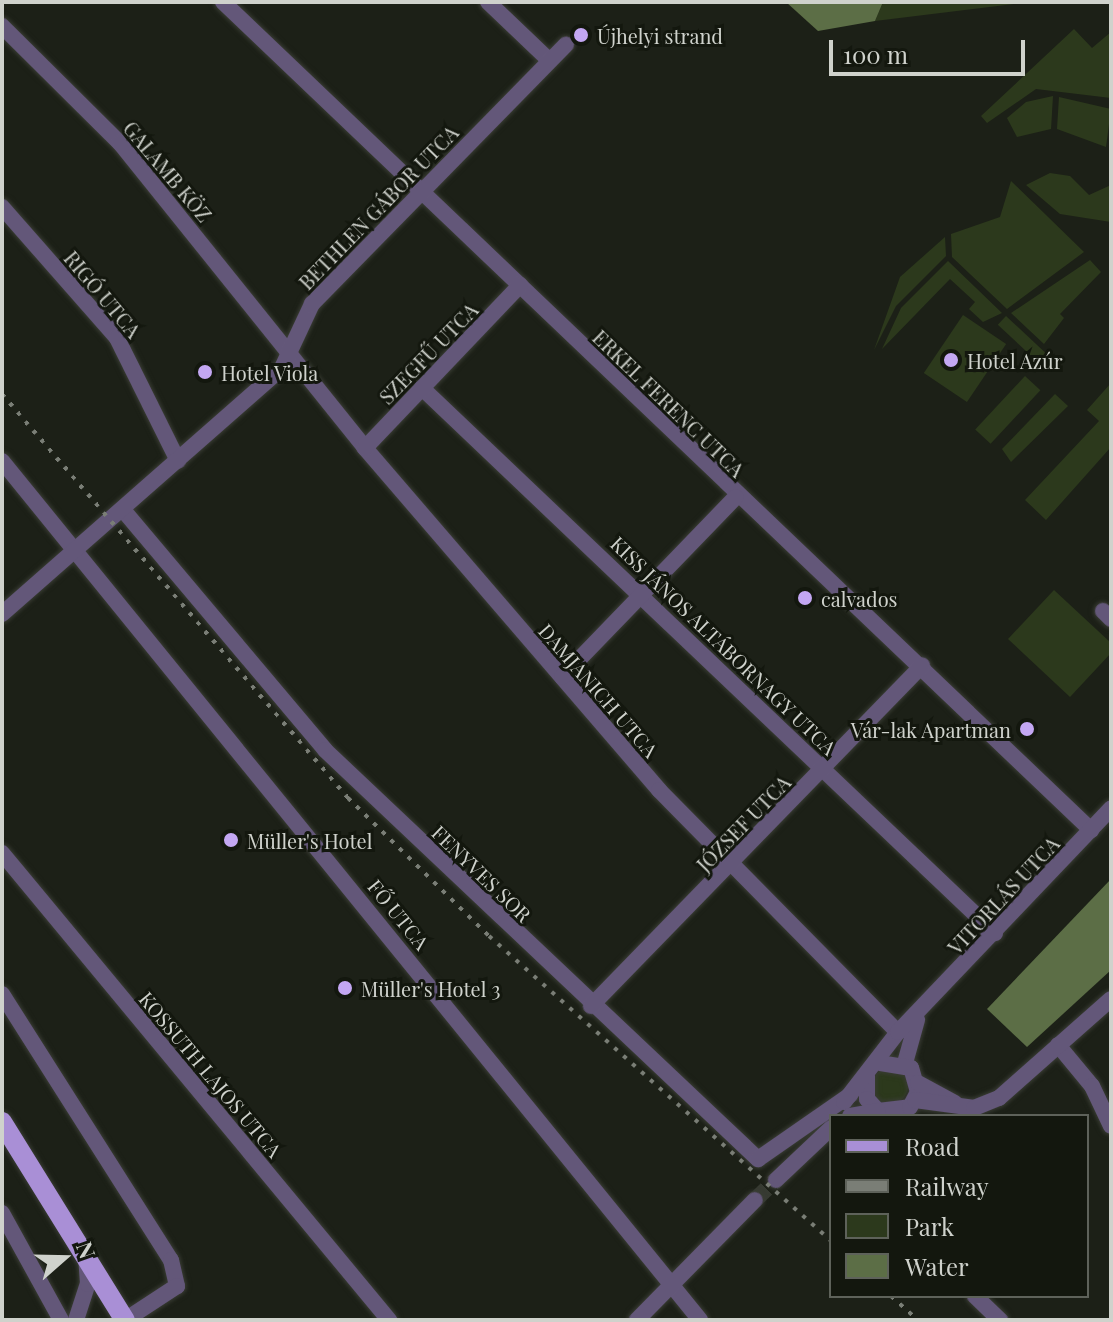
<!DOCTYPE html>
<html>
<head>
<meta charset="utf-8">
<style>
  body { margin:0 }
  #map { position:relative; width:1113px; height:1322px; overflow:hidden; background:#1c2017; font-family:"Playfair Display",serif }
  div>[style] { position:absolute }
  .green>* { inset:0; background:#2c391c; transform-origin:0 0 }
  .round { border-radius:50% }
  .water>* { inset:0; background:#5c6e46 }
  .minor-tunnel>* { height:16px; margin-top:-8px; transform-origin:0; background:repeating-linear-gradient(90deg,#373b32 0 16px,transparent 0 24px) }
  .roads { filter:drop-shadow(0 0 2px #393c34) drop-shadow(0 0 2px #393c34) }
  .minor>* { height:16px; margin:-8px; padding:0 8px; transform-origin:8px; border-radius:8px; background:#635779 }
  .major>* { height:20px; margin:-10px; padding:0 10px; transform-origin:10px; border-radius:10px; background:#a98fd6 }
  .rail>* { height:4px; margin-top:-2px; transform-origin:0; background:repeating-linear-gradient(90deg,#7a7e76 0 4px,transparent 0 12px) }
  .dots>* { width:22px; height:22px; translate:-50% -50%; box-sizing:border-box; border:4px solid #13170e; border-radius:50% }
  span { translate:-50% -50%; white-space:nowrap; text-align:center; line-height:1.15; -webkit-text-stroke:6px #13170e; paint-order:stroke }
  .poi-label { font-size:20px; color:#cfd2cc }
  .left { translate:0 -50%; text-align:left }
  .right { translate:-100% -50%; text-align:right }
  .street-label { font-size:20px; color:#cfd2cc }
  .frame { position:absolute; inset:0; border:4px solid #cfd2cc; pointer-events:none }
  .legend { position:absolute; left:829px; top:1114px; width:260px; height:184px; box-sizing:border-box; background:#13170e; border:2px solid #5e625a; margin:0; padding:10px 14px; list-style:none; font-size:24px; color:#cfd2cc }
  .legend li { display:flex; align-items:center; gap:16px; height:40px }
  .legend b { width:40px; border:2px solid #5e625a }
  .north { position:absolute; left:24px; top:1218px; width:80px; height:80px; -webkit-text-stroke:6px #13170e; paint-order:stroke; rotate:70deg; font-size:22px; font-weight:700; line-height:32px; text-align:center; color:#cfd2cc }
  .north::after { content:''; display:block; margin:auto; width:28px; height:36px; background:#cfd2cc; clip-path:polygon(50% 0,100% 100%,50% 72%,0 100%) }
  .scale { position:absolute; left:829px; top:40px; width:196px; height:36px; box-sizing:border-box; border:4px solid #cfd2cc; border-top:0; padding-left:10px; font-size:24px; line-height:28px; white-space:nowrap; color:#cfd2cc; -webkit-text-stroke:6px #13170e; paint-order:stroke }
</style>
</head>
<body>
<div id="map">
  <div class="green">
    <i style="clip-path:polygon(883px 2px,1030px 2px,875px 21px)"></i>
    <i style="clip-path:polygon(1074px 29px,1092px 48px,1111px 32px,1111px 98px,1036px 89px,987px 123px,981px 116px)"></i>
    <i style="clip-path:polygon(1053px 96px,1051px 129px,1017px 137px,1007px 118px,1026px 102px)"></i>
    <i style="clip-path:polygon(1059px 97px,1111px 109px,1106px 147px,1057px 129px)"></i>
    <i style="clip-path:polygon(1050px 173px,1070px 176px,1089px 195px,1111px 185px,1111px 222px,1060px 214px,1026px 185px)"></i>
    <i style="clip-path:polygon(1011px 181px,1084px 252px,1007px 309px,952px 257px,951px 234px,1000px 217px)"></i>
    <i style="clip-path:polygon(945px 237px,946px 256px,896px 306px,874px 350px,900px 277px)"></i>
    <i style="clip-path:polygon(1090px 260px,1101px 272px,1060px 314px,1064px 318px,1044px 344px,1011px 313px)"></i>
    <i style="clip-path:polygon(948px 261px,1002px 313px,983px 322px,969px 309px,975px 302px,950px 279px,882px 349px,901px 308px)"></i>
    <i style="left:963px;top:315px;width:52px;height:70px;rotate:34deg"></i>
    <i style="left:1006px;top:316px;width:56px;height:12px;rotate:43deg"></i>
    <i style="left:1025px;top:376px;width:21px;height:73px;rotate:43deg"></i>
    <i style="clip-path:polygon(1111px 383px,1111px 447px,1046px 520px,1025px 500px,1099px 421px,1087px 410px)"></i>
    <i style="clip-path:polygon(1055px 394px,1068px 406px,1011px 462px,1002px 449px)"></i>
    <i style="clip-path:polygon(1054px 590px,1111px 643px,1111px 653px,1070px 697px,1008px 639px)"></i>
    <i class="round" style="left:872px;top:1068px;width:36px;height:36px"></i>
  </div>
  <div class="water">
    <i style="clip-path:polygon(786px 2px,883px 2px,875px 21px,818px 31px)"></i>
    <i style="clip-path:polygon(1111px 879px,1111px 970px,1027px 1047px,987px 1009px)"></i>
  </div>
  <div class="minor-tunnel">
    <i style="left:755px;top:1200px;width:29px;rotate:-44deg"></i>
  </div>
  <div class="roads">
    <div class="minor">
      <i style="left:223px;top:2px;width:1200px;rotate:43.65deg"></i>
      <i style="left:488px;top:2px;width:84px;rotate:43.6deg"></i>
      <i style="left:2px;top:26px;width:166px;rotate:44.8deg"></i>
      <i style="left:120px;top:143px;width:391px;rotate:51.2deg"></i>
      <i style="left:365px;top:448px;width:451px;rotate:49.3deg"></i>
      <i style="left:659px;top:790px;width:340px;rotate:45.4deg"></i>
      <i style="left:2px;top:207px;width:174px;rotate:48.7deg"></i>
      <i style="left:117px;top:338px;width:137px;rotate:63.6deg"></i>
      <i style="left:422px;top:388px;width:791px;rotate:43.57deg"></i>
      <i style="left:365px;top:448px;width:225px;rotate:-46.4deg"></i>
      <i style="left:2px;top:461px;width:1107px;rotate:50.9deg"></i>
      <i style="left:124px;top:511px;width:312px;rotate:49.9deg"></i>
      <i style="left:325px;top:750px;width:596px;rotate:43.37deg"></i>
      <i style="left:758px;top:1159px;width:112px;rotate:-34.8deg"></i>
      <i style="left:1103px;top:611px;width:11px;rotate:45deg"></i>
      <i style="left:2px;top:614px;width:373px;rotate:-41.3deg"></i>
      <i style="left:282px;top:368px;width:71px;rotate:-64.9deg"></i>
      <i style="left:312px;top:304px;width:363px;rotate:-45.6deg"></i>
      <i style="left:562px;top:677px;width:250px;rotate:-46deg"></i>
      <i style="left:2px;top:853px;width:607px;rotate:50.35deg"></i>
      <i style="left:2px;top:994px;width:315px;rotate:57.6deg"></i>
      <i style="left:171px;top:1260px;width:27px;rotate:77deg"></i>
      <i style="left:177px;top:1286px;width:62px;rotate:146.8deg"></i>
      <i style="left:591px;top:1006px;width:475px;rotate:-45.8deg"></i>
      <i style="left:1058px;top:1045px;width:53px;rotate:50.3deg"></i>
      <i style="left:1092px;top:1086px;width:44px;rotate:64.6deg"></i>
      <i style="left:905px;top:1063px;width:45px;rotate:-74.4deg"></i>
      <i style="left:867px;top:1076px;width:23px;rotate:90deg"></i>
      <i style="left:867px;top:1099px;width:16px;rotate:47deg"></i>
      <i style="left:878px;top:1111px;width:32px;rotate:-7deg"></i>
      <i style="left:910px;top:1107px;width:17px;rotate:-62deg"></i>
      <i style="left:918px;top:1092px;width:25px;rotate:-106deg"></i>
      <i style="left:911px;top:1068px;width:31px;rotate:-171deg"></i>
      <i style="left:918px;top:1083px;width:42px;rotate:28.4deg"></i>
      <i style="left:915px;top:1100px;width:60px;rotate:7.7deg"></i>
      <i style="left:974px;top:1108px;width:27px;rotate:-22deg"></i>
      <i style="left:999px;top:1098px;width:149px;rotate:-41.5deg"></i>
      <i style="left:844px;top:1102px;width:88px;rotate:-52.4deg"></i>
      <i style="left:898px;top:1032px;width:309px;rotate:-46.4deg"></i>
      <i style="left:850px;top:1116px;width:28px;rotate:-10deg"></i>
      <i style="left:776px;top:1180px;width:76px;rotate:-43.4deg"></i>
      <i style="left:2px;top:1213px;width:122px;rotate:61.1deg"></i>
      <i style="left:975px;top:1296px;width:35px;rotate:44deg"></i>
      <i style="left:76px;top:1320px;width:38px;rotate:-72deg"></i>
      <i style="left:88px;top:1284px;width:26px;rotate:-94deg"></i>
      <i style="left:637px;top:1320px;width:168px;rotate:-45.5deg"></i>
    </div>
    <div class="major">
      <i style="left:2px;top:1122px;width:233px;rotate:58.2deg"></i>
    </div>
  </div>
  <div class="rail">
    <i style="left:2px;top:394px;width:532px;rotate:49.42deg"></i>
    <i style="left:348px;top:798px;width:197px;rotate:44.4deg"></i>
    <i style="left:489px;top:936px;width:458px;rotate:41.7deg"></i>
    <i style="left:891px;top:1296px;width:36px;rotate:42deg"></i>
  </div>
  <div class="dots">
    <i style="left:581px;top:35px;background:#c3a7f2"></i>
    <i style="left:951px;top:360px;background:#c3a7f2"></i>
    <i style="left:205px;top:372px;background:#c3a7f2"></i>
    <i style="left:805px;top:598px;background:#c3a7f2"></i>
    <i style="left:1027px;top:729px;background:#c3a7f2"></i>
    <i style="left:231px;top:840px;background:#c3a7f2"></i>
    <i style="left:345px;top:988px;background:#c3a7f2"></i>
  </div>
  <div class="poi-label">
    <span class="left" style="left:597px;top:35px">Újhelyi strand</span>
    <span class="left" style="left:967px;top:360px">Hotel Azúr</span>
    <span class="left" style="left:221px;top:372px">Hotel Viola</span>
    <span class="left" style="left:821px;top:598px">calvados</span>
    <span class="right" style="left:1011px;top:729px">Vár-lak Apartman</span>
    <span class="left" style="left:247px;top:840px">Müller's Hotel</span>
    <span class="left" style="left:361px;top:988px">Müller's Hotel 3</span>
  </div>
  <div class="street-label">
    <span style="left:168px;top:171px;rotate:50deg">GALAMB KÖZ</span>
    <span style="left:378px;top:207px;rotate:-46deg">BETHLEN GÁBOR UTCA</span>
    <span style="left:103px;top:294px;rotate:50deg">RIGÓ UTCA</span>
    <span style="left:428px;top:353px;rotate:-46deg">SZEGFŰ UTCA</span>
    <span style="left:669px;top:403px;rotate:44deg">ERKEL FERENC UTCA</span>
    <span style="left:724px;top:645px;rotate:44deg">KISS JÁNOS ALTÁBORNAGY UTCA</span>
    <span style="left:599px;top:690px;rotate:49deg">DAMJANICH UTCA</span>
    <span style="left:743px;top:823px;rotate:-46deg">JÓZSEF UTCA</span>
    <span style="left:482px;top:873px;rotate:44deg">FENYVES SOR</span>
    <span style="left:1003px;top:895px;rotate:-47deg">VITORLÁS UTCA</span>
    <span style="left:399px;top:914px;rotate:51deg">FŐ UTCA</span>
    <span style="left:211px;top:1074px;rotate:50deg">KOSSUTH LAJOS UTCA</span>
  </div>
  <div class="frame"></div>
  <ul class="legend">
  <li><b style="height:10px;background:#a98fd6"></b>Road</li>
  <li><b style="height:10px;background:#7a7e76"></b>Railway</li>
  <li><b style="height:22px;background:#2c391c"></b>Park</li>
  <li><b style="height:22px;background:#5c6e46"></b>Water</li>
  </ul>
  <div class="north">N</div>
  <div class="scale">100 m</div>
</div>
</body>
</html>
